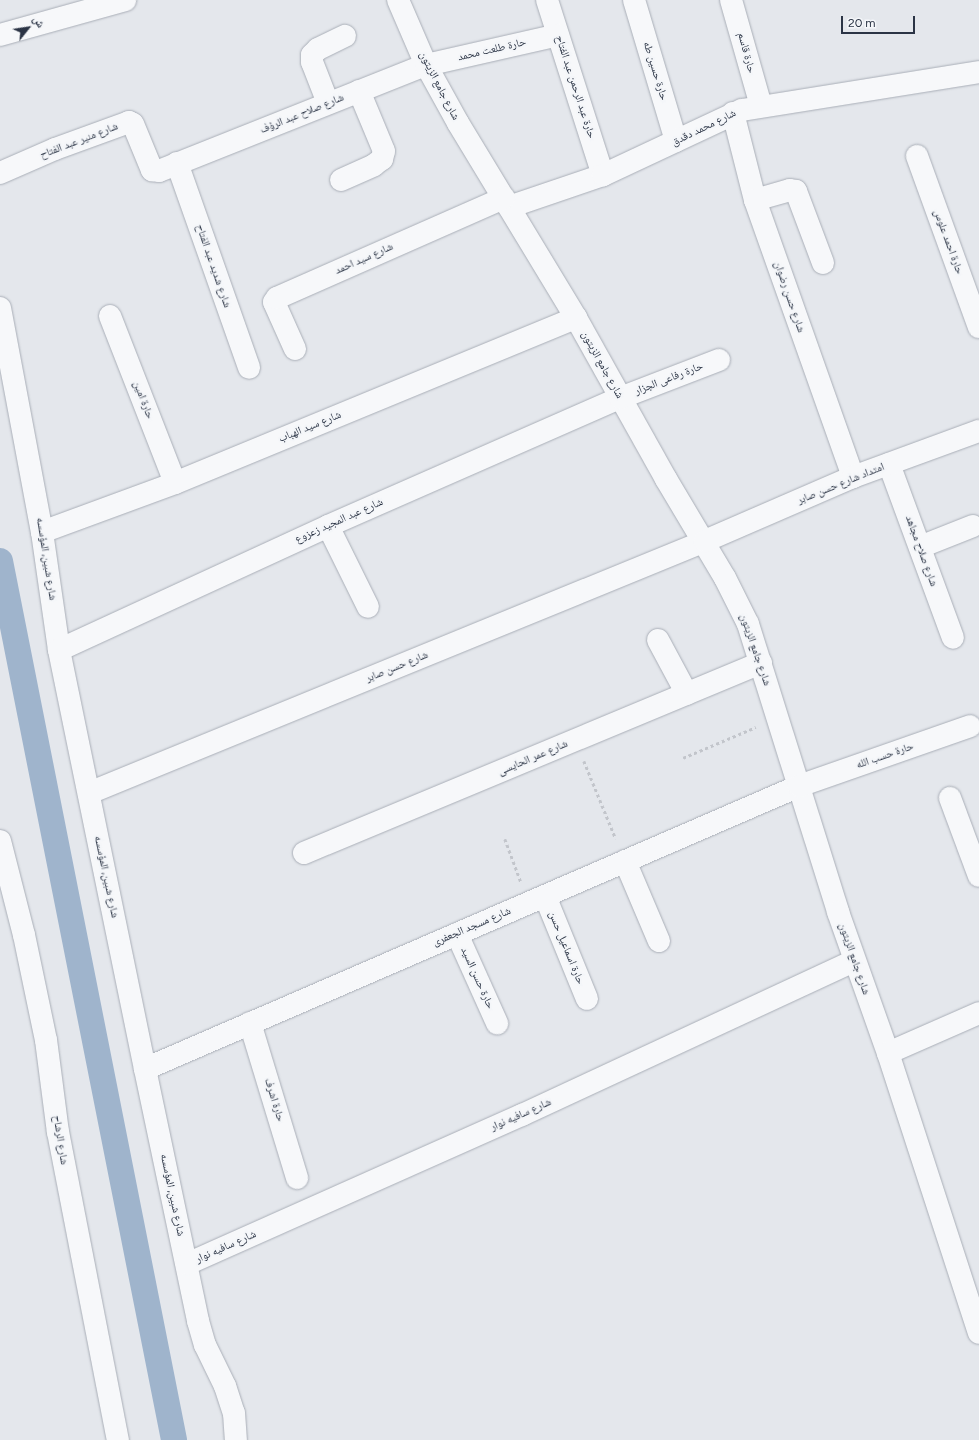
<!DOCTYPE html>
<html>
<head>
<meta charset="utf-8">
<style>
  body { margin:0 }
  #map { position:relative; width:979px; height:1440px; overflow:hidden; background:#e4e7ec; font-family:Figtree,"Noto Naskh Arabic",sans-serif }
  div>[style] { position:absolute }
  .canal>* { height:26px; margin:-13px; padding:0 13px; transform-origin:13px; border-radius:13px; background:#9fb4cc }
  .path>* { height:2.5px; margin-top:-1.25px; transform-origin:0; background:repeating-linear-gradient(90deg,#c2c5cb 0 3px,transparent 0 6px) }
  .roads { filter:drop-shadow(0 0 1px #a9aeb7) drop-shadow(0 0 1px #a9aeb7) }
  .minor>* { height:22px; margin:-11px; padding:0 11px; transform-origin:11px; border-radius:11px; background:#f7f8fa }
  span { translate:-50% -50%; white-space:nowrap; text-align:center; line-height:1.15; -webkit-text-stroke:4px #f4f6f9; paint-order:stroke }
  .street-label { font-size:11px; color:#2b3445 }
  .north { position:absolute; left:8px; top:8px; width:40px; height:40px; -webkit-text-stroke:3px #f4f6f9; paint-order:stroke; rotate:60deg; font-size:11px; font-weight:700; line-height:16px; text-align:center; color:#2b3445 }
  .north::after { content:''; display:block; margin:auto; width:14px; height:18px; background:#2b3445; clip-path:polygon(50% 0,100% 100%,50% 72%,0 100%) }
  .scale { position:absolute; left:841px; top:16px; width:74px; height:18px; box-sizing:border-box; border:2px solid #2b3445; border-top:0; padding-left:5px; font-size:12px; line-height:14px; white-space:nowrap; color:#2b3445; -webkit-text-stroke:3px #f4f6f9; paint-order:stroke }
</style>
</head>
<body>
<div id="map">
  <div class="canal">
    <i style="left:0;top:561px;width:896px;rotate:78.8deg"></i>
  </div>
  <div class="path">
    <i style="left:683px;top:758px;width:79px;rotate:-23deg"></i>
    <i style="left:584px;top:761px;width:84px;rotate:67.7deg"></i>
    <i style="left:505px;top:839px;width:46px;rotate:69.6deg"></i>
  </div>
  <div class="roads">
    <div class="minor">
      <i style="left:398px;top:0;width:71px;rotate:66.7deg"></i>
      <i style="left:426px;top:65px;width:66px;rotate:61.1deg"></i>
      <i style="left:458px;top:123px;width:228px;rotate:58.8deg"></i>
      <i style="left:576px;top:318px;width:184px;rotate:60.8deg"></i>
      <i style="left:666px;top:479px;width:115px;rotate:59.2deg"></i>
      <i style="left:725px;top:578px;width:51px;rotate:63.4deg"></i>
      <i style="left:748px;top:624px;width:302px;rotate:72.6deg"></i>
      <i style="left:838px;top:912px;width:150px;rotate:70.5deg"></i>
      <i style="left:888px;top:1053px;width:294px;rotate:72deg"></i>
      <i style="left:547px;top:0;width:184px;rotate:72.3deg"></i>
      <i style="left:634px;top:0;width:147px;rotate:73.4deg"></i>
      <i style="left:731px;top:0;width:110px;rotate:74.2deg"></i>
      <i style="left:0;top:35px;width:130px;rotate:-15.6deg"></i>
      <i style="left:328px;top:103px;width:44px;rotate:-111.3deg"></i>
      <i style="left:312px;top:62px;width:7px;rotate:-90deg"></i>
      <i style="left:312px;top:55px;width:8px;rotate:-45deg"></i>
      <i style="left:318px;top:49px;width:30px;rotate:-26deg"></i>
      <i style="left:733px;top:113px;width:90px;rotate:75.8deg"></i>
      <i style="left:755px;top:200px;width:294px;rotate:70.5deg"></i>
      <i style="left:917px;top:156px;width:182px;rotate:70.1deg"></i>
      <i style="left:177px;top:163px;width:217px;rotate:70.6deg"></i>
      <i style="left:0;top:173px;width:60px;rotate:-23.6deg"></i>
      <i style="left:55px;top:149px;width:79px;rotate:-20deg"></i>
      <i style="left:129px;top:122px;width:4px;rotate:27deg"></i>
      <i style="left:133px;top:124px;width:50px;rotate:67.6deg"></i>
      <i style="left:152px;top:170px;width:7px;rotate:8deg"></i>
      <i style="left:159px;top:171px;width:287px;rotate:-21.7deg"></i>
      <i style="left:426px;top:65px;width:135px;rotate:-12.8deg"></i>
      <i style="left:341px;top:180px;width:36px;rotate:-24deg"></i>
      <i style="left:374px;top:165px;width:10px;rotate:-37deg"></i>
      <i style="left:382px;top:159px;width:8px;rotate:-76deg"></i>
      <i style="left:384px;top:151px;width:65px;rotate:-112.6deg"></i>
      <i style="left:755px;top:200px;width:36px;rotate:-16deg"></i>
      <i style="left:790px;top:190px;width:6px;rotate:9deg"></i>
      <i style="left:796px;top:191px;width:77px;rotate:69.4deg"></i>
      <i style="left:509px;top:207px;width:99px;rotate:-18.8deg"></i>
      <i style="left:603px;top:175px;width:153px;rotate:-25.1deg"></i>
      <i style="left:742px;top:110px;width:240px;rotate:-9.1deg"></i>
      <i style="left:0;top:308px;width:228px;rotate:79.4deg"></i>
      <i style="left:42px;top:532px;width:119px;rotate:81.8deg"></i>
      <i style="left:59px;top:650px;width:428px;rotate:78.4deg"></i>
      <i style="left:145px;top:1069px;width:258px;rotate:78.1deg"></i>
      <i style="left:198px;top:1321px;width:25px;rotate:74deg"></i>
      <i style="left:205px;top:1345px;width:46px;rotate:64deg"></i>
      <i style="left:225px;top:1386px;width:28px;rotate:72deg"></i>
      <i style="left:234px;top:1413px;width:27px;rotate:86deg"></i>
      <i style="left:110px;top:316px;width:179px;rotate:68.7deg"></i>
      <i style="left:295px;top:349px;width:51px;rotate:-114.1deg"></i>
      <i style="left:274px;top:302px;width:5px;rotate:-53deg"></i>
      <i style="left:277px;top:298px;width:248px;rotate:-23.8deg"></i>
      <i style="left:889px;top:464px;width:185px;rotate:69.8deg"></i>
      <i style="left:328px;top:526px;width:90px;rotate:63.7deg"></i>
      <i style="left:42px;top:532px;width:142px;rotate:-20.2deg"></i>
      <i style="left:175px;top:483px;width:434px;rotate:-22.4deg"></i>
      <i style="left:920px;top:547px;width:57px;rotate:-21.6deg"></i>
      <i style="left:658px;top:640px;width:61px;rotate:61.8deg"></i>
      <i style="left:59px;top:650px;width:296px;rotate:-24.7deg"></i>
      <i style="left:328px;top:526px;width:319px;rotate:-23.7deg"></i>
      <i style="left:620px;top:398px;width:106px;rotate:-21deg"></i>
      <i style="left:89px;top:793px;width:666px;rotate:-22.25deg"></i>
      <i style="left:705px;top:541px;width:161px;rotate:-23.4deg"></i>
      <i style="left:853px;top:477px;width:134px;rotate:-20.1deg"></i>
      <i style="left:950px;top:798px;width:83px;rotate:69.6deg"></i>
      <i style="left:0;top:841px;width:97px;rotate:75.7deg"></i>
      <i style="left:24px;top:935px;width:107px;rotate:78.2deg"></i>
      <i style="left:46px;top:1040px;width:93px;rotate:82.6deg"></i>
      <i style="left:58px;top:1132px;width:314px;rotate:79deg"></i>
      <i style="left:304px;top:853px;width:495px;rotate:-22.6deg"></i>
      <i style="left:625px;top:861px;width:87px;rotate:67deg"></i>
      <i style="left:545px;top:896px;width:111px;rotate:67.8deg"></i>
      <i style="left:457px;top:934px;width:98px;rotate:65.8deg"></i>
      <i style="left:250px;top:1023px;width:162px;rotate:73.1deg"></i>
      <i style="left:888px;top:1053px;width:99px;rotate:-23.7deg"></i>
      <i style="left:145px;top:1069px;width:713px;rotate:-23.4deg"></i>
      <i style="left:799px;top:786px;width:181px;rotate:-19.3deg"></i>
      <i style="left:187px;top:1264px;width:367px;rotate:-24deg"></i>
      <i style="left:522px;top:1115px;width:366px;rotate:-24.9deg"></i>
    </div>
  </div>
  <div class="street-label">
    <span style="left:492px;top:50px;rotate:-13deg">حارة طلعت محمد</span>
    <span style="left:746px;top:53px;rotate:75deg">حارة قاسم</span>
    <span style="left:655px;top:71px;rotate:73deg">حارة حسين طه</span>
    <span style="left:439px;top:86px;rotate:63deg">شارع جامع الزيتون</span>
    <span style="left:575px;top:87px;rotate:72deg">حارة عبد الرحمن عبد الفتاح</span>
    <span style="left:302px;top:114px;rotate:-22deg">شارع صلاح عبد الرؤف</span>
    <span style="left:704px;top:128px;rotate:-26deg">شارع محمد دقدق</span>
    <span style="left:79px;top:141px;rotate:-21deg">شارع منير عبد الفتاح</span>
    <span style="left:948px;top:242px;rotate:70deg">حارة احمد علوس</span>
    <span style="left:364px;top:259px;rotate:-24deg">شارع سيد احمد</span>
    <span style="left:213px;top:266px;rotate:71deg">شارع شديد عبد الفتاح</span>
    <span style="left:789px;top:297px;rotate:71deg">شارع حسن رضوان</span>
    <span style="left:602px;top:365px;rotate:61deg">شارع جامع الزيتون</span>
    <span style="left:669px;top:379px;rotate:-21deg">حارة رفاعى الجزار</span>
    <span style="left:143px;top:400px;rotate:69deg">حارة امين</span>
    <span style="left:310px;top:427px;rotate:-22deg">شارع سيد الهباب</span>
    <span style="left:841px;top:484px;rotate:-22deg">امتداد شارع حسن صابر</span>
    <span style="left:339px;top:521px;rotate:-24deg">شارع عبد المجيد زعزوع</span>
    <span style="left:921px;top:551px;rotate:70deg">شارع صلاح مجاهد</span>
    <span style="left:46px;top:559px;rotate:81deg">شارع شبين, المؤسسه</span>
    <span style="left:755px;top:650px;rotate:71deg">شارع جامع الزيتون</span>
    <span style="left:397px;top:667px;rotate:-22deg">شارع حسن صابر</span>
    <span style="left:885px;top:756px;rotate:-19deg">حارة حسب الله</span>
    <span style="left:533px;top:758px;rotate:-23deg">شارع عمر الحايسى</span>
    <span style="left:106px;top:877px;rotate:78deg">شارع شبين, المؤسسه</span>
    <span style="left:472px;top:927px;rotate:-23deg">شارع مسجد الجعفرى</span>
    <span style="left:566px;top:948px;rotate:68deg">حارة اسماعيل حسن</span>
    <span style="left:854px;top:959px;rotate:71deg">شارع جامع الزيتون</span>
    <span style="left:477px;top:978px;rotate:66deg">حارة حسن السيد</span>
    <span style="left:274px;top:1100px;rotate:73deg">حارة اشرف</span>
    <span style="left:521px;top:1115px;rotate:-24deg">شارع سافيه نوار</span>
    <span style="left:60px;top:1140px;rotate:81deg">شارع الرشاح</span>
    <span style="left:172px;top:1195px;rotate:78deg">شارع شبين, المؤسسه</span>
    <span style="left:226px;top:1247px;rotate:-24deg">شارع سافيه نوار</span>
  </div>
  <div class="north">ش</div>
  <div class="scale">20 m</div>
</div>
</body>
</html>
